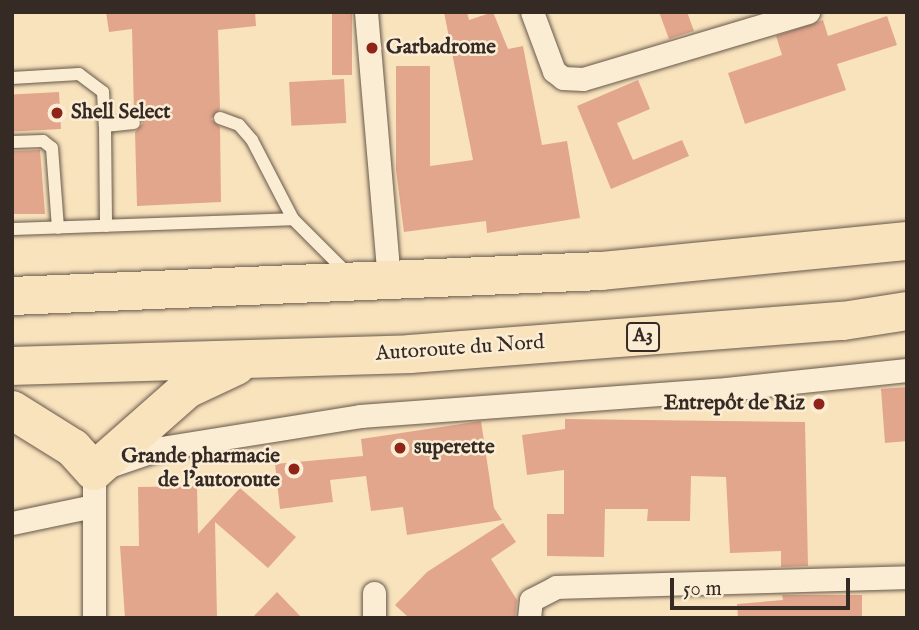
<!DOCTYPE html>
<html>
<head>
<meta charset="utf-8">
<style>
  body { margin:0 }
  #map { position:relative; width:919px; height:630px; overflow:hidden; background:#f9e3bd; font-family:"IM FELL English",serif }
  div>[style] { position:absolute }
  .building>* { inset:0; background:#e2a68c; transform-origin:0 0 }
  .roads { filter:drop-shadow(0 0 2px #67584b) drop-shadow(0 0 2px #67584b) }
  .lane>* { height:12px; margin:-6px; padding:0 6px; transform-origin:6px; border-radius:6px; background:#fbedd4 }
  .street>* { height:23px; margin:-11.5px; padding:0 11.5px; transform-origin:11.5px; border-radius:11.5px; background:#fbedd4 }
  .highway>* { height:38px; margin:-19px; padding:0 19px; transform-origin:19px; border-radius:19px; background:#f9e3bd }
  .dots>* { width:19px; height:19px; translate:-50% -50%; box-sizing:border-box; border:4px solid #fbedd4; border-radius:50% }
  span { translate:-50% -50%; white-space:nowrap; text-align:center; line-height:1.15; -webkit-text-stroke:5px #fbedd4; paint-order:stroke }
  .shield-label span { padding:2px 5px; background:#fbedd4; border:2px solid; border-radius:5px; -webkit-text-stroke-width:0 }
  .shield-label { font-size:19px; color:#362a25; font-weight:700 }
  .poi-label { font-size:21px; color:#362a25; font-weight:700 }
  .left { translate:0 -50%; text-align:left }
  .right { translate:-100% -50%; text-align:right }
  .street-label { font-size:21px; color:#362a25 }
  .frame { position:absolute; inset:0; border:14px solid #362a25; pointer-events:none }
  .scale { position:absolute; left:670px; top:578px; width:180px; height:32px; box-sizing:border-box; border:4px solid #362a25; border-top:0; padding-left:9px; font-size:21px; line-height:24px; white-space:nowrap; color:#362a25; -webkit-text-stroke:5px #fbedd4; paint-order:stroke }
</style>
</head>
<body>
<div id="map">
  <div class="building">
    <i style="clip-path:polygon(106px 12px,255px 12px,256px 26px,218px 30px,220px 109px,211px 119px,220px 127px,221px 202px,137px 206px,135px 132px,143px 123px,134px 114px,132px 29px,109px 32px)"></i>
    <i style="left:332px;top:12px;width:20px;height:63px"></i>
    <i style="clip-path:polygon(444px 12px,467px 12px,469px 20px,493px 12px,508px 49px,523px 46px,542px 145px,567px 141px,580px 218px,487px 233px,486px 221px,404px 232px,396px 170px,396px 66px,430px 66px,430px 166px,473px 160px)"></i>
    <i style="clip-path:polygon(659px 12px,687px 12px,694px 31px,669px 39px)"></i>
    <i style="clip-path:polygon(887px 16px,897px 45px,837px 64px,846px 90px,745px 124px,728px 73px,782px 55px,776px 36px,823px 20px,828px 36px)"></i>
    <i style="left:344px;top:79px;width:44px;height:55px;rotate:87deg"></i>
    <i style="clip-path:polygon(638px 80px,650px 109px,617px 123px,633px 160px,682px 140px,689px 156px,611px 189px,577px 106px)"></i>
    <i style="left:59px;top:92px;width:37px;height:47px;rotate:87deg"></i>
    <i style="clip-path:polygon(40px 150px,45px 214px,12px 214px,12px 151px)"></i>
    <i style="clip-path:polygon(907px 387px,907px 441px,885px 443px,881px 389px)"></i>
    <i style="clip-path:polygon(565px 419px,805px 422px,808px 566px,781px 567px,781px 551px,730px 553px,726px 477px,691px 476px,690px 521px,647px 521px,648px 509px,605px 509px,604px 557px,547px 556px,547px 514px,564px 514px,564px 470px,527px 475px,522px 435px,565px 429px)"></i>
    <i style="clip-path:polygon(481px 421px,494px 508px,502px 520px,407px 535px,403px 507px,371px 511px,366px 476px,330px 480px,333px 502px,280px 509px,275px 464px,363px 456px,361px 439px)"></i>
    <i style="clip-path:polygon(197px 486px,198px 534px,240px 488px,296px 537px,268px 568px,215px 522px,217px 618px,125px 618px,120px 546px,139px 546px,138px 487px)"></i>
    <i style="clip-path:polygon(503px 523px,516px 542px,491px 559px,517px 600px,515px 618px,409px 618px,395px 605px,427px 572px)"></i>
    <i style="clip-path:polygon(277px 592px,302px 618px,252px 618px)"></i>
    <i style="clip-path:polygon(782px 595px,862px 595px,862px 618px,738px 618px,737px 604px,783px 600px)"></i>
  </div>
  <div class="roads">
    <div class="lane">
      <i style="left:12px;top:78px;width:67px;rotate:-3.4deg"></i>
      <i style="left:79px;top:74px;width:30px;rotate:37deg"></i>
      <i style="left:103px;top:92px;width:34px;rotate:87deg"></i>
      <i style="left:105px;top:126px;width:29px;rotate:-6deg"></i>
      <i style="left:220px;top:118px;width:20px;rotate:20deg"></i>
      <i style="left:239px;top:125px;width:20px;rotate:49deg"></i>
      <i style="left:252px;top:140px;width:89px;rotate:62.6deg"></i>
      <i style="left:293px;top:219px;width:76px;rotate:45deg"></i>
      <i style="left:105px;top:126px;width:100px;rotate:89.4deg"></i>
      <i style="left:12px;top:142px;width:31px;rotate:-2deg"></i>
      <i style="left:43px;top:141px;width:11px;rotate:38deg"></i>
      <i style="left:52px;top:148px;width:80px;rotate:85.7deg"></i>
      <i style="left:12px;top:229px;width:281px;rotate:-2deg"></i>
    </div>
    <div class="street">
      <i style="left:366px;top:12px;width:271px;rotate:85.1deg"></i>
      <i style="left:532px;top:12px;width:63px;rotate:69.6deg"></i>
      <i style="left:554px;top:71px;width:11px;rotate:38deg"></i>
      <i style="left:563px;top:78px;width:20px;rotate:3deg"></i>
      <i style="left:583px;top:79px;width:235px;rotate:-16.6deg"></i>
      <i style="left:12px;top:523px;width:83px;rotate:-11.9deg"></i>
      <i style="left:374px;top:593px;width:25px;rotate:90deg"></i>
      <i style="left:94px;top:618px;width:147px;rotate:-90deg"></i>
      <i style="left:94px;top:471px;width:71px;rotate:-18.9deg"></i>
      <i style="left:161px;top:448px;width:203px;rotate:-9.1deg"></i>
      <i style="left:361px;top:416px;width:356px;rotate:-4.2deg"></i>
      <i style="left:716px;top:390px;width:192px;rotate:-6deg"></i>
      <i style="left:529px;top:618px;width:18px;rotate:-84deg"></i>
      <i style="left:531px;top:600px;width:28px;rotate:-27deg"></i>
      <i style="left:556px;top:587px;width:351px;rotate:-1.6deg"></i>
    </div>
    <div class="highway">
      <i style="left:12px;top:296px;width:590px;rotate:-2.43deg"></i>
      <i style="left:601px;top:271px;width:307px;rotate:-5.6deg"></i>
      <i style="left:12px;top:366px;width:398px;rotate:-1.7deg"></i>
      <i style="left:410px;top:354px;width:434px;rotate:-4.4deg"></i>
      <i style="left:843px;top:321px;width:65px;rotate:-8.9deg"></i>
      <i style="left:12px;top:410px;width:72px;rotate:31.9deg"></i>
      <i style="left:73px;top:448px;width:31px;rotate:48deg"></i>
      <i style="left:94px;top:471px;width:124px;rotate:-41.4deg"></i>
      <i style="left:187px;top:389px;width:54px;rotate:-25.1deg"></i>
    </div>
  </div>
  <div class="dots">
    <i style="left:372px;top:48px;background:#8f2418"></i>
    <i style="left:57px;top:113px;background:#8f2418"></i>
    <i style="left:819px;top:404px;background:#8f2418"></i>
    <i style="left:400px;top:448px;background:#8f2418"></i>
    <i style="left:294px;top:469px;background:#8f2418"></i>
  </div>
  <div class="shield-label">
    <span style="left:643px;top:337px">A3</span>
  </div>
  <div class="poi-label">
    <span class="left" style="left:386px;top:48px">Garbadrome</span>
    <span class="left" style="left:71px;top:113px">Shell Select</span>
    <span class="right" style="left:805px;top:404px">Entrepôt de Riz</span>
    <span class="left" style="left:414px;top:448px">superette</span>
    <span class="right" style="left:280px;top:469px">Grande pharmacie<br>de l’autoroute</span>
  </div>
  <div class="street-label">
    <span style="left:460px;top:349px;rotate:-4deg">Autoroute du Nord</span>
  </div>
  <div class="frame"></div>
  <div class="scale">50 m</div>
</div>
</body>
</html>
